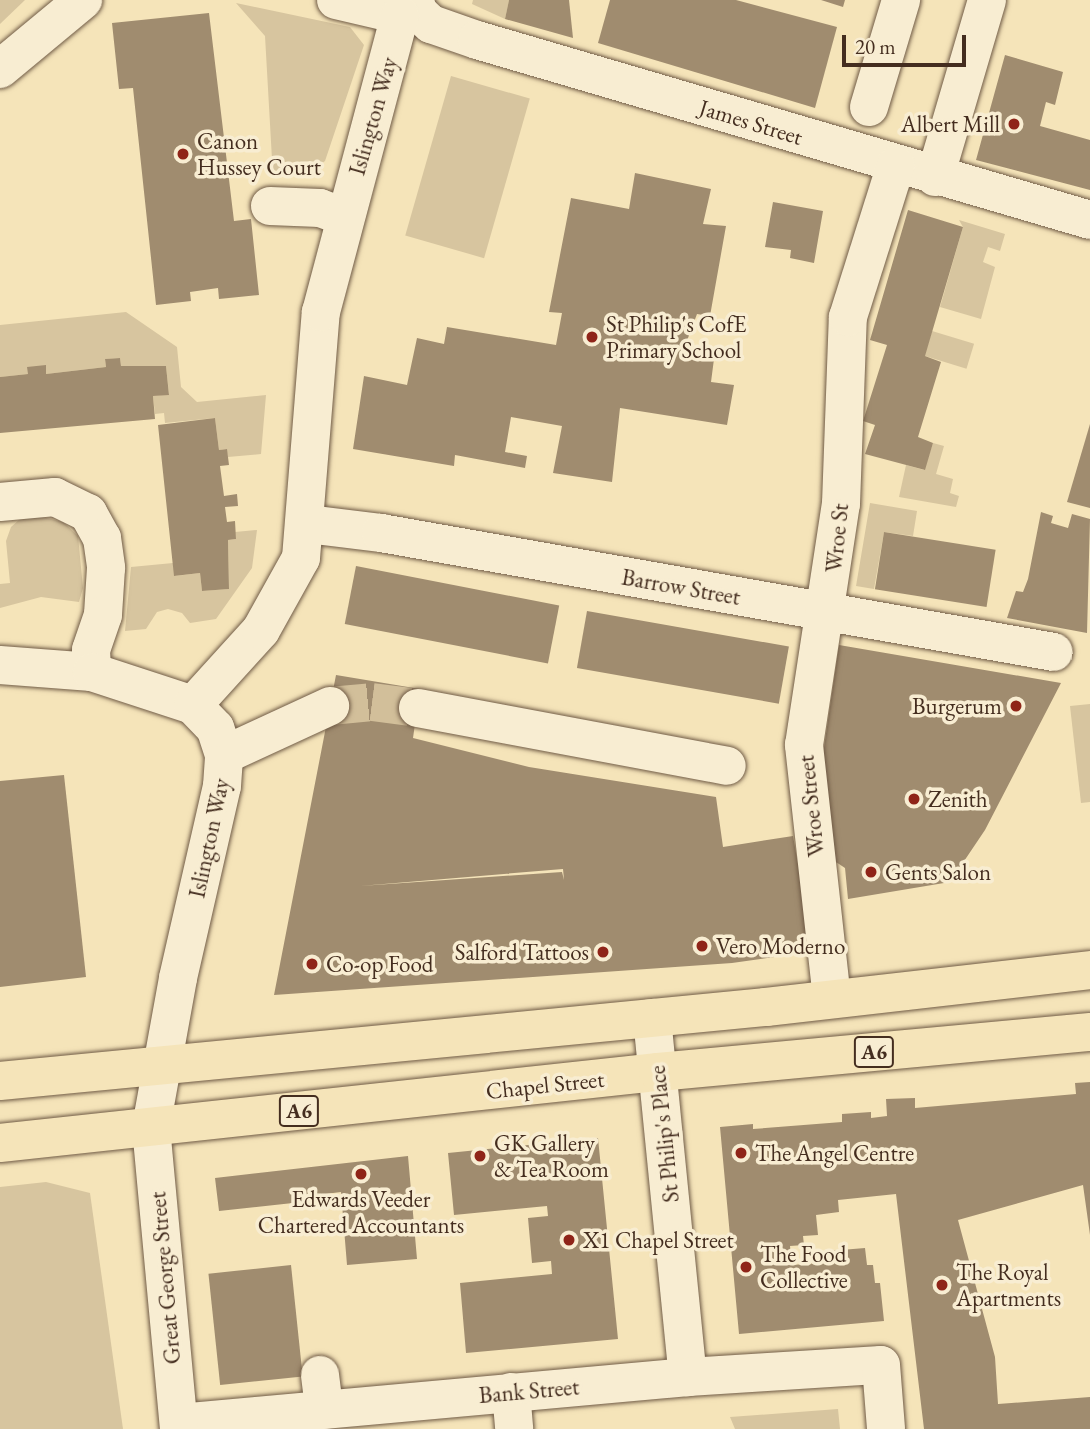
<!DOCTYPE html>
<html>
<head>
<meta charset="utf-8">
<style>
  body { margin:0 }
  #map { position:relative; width:1090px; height:1429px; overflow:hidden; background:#f5e4b9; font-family:"EB Garamond",serif }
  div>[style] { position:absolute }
  .green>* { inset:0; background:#d7c59f; transform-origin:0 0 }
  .building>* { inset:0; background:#a08c6f; transform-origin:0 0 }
  .minor-tunnel>* { height:38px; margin-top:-19px; transform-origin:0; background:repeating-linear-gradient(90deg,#d2bf9a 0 38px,transparent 0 57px) }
  .roads { filter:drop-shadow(0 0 2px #705b46) drop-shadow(0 0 2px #705b46) }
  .minor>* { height:38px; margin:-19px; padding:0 19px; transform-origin:19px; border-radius:19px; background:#f8edd2 }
  .highway>* { height:38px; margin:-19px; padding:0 19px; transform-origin:19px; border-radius:19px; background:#f5e4b9 }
  .dots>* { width:19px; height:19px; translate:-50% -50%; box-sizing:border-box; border:4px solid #f8edd2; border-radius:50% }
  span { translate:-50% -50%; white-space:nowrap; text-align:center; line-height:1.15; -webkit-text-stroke:7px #f8edd2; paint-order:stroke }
  .shield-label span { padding:2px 5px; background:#f8edd2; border:2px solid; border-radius:5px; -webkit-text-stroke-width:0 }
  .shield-label { font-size:21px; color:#442d1f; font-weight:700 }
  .street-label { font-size:23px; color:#442d1f }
  .poi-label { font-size:23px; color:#442d1f }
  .right { translate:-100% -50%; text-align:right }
  .left { translate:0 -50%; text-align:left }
  .scale { position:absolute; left:842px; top:35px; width:124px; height:32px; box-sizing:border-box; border:4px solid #442d1f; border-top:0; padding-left:9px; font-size:21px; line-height:24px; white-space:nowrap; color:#442d1f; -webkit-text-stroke:5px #f8edd2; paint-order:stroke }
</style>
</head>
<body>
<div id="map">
  <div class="green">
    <i style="clip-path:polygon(0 0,25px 0,0 24px)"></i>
    <i style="clip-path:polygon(473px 0,509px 0,505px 19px,472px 4px)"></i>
    <i style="clip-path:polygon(236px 3px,350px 27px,364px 45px,325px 161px,308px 173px,273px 177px,265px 36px)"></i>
    <i style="left:451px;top:76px;width:82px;height:166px;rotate:16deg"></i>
    <i style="clip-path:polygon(959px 220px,1005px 234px,1000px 251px,988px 247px,983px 262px,995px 267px,981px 319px,940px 307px,963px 227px)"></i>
    <i style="clip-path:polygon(126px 312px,177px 347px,181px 387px,197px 402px,266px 395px,261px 454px,228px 457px,226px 449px,219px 450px,215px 418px,165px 423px,164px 413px,155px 414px,153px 396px,169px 394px,166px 366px,121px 366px,120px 358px,105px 359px,106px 367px,46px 374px,46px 366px,28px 374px,0 377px,0 325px)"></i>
    <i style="left:932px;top:331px;width:44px;height:26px;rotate:17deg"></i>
    <i style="clip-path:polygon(933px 443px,944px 446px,936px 474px,953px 479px,950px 493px,959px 496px,956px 507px,899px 497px,906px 465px,924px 470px)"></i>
    <i style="clip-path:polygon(870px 503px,917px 511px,913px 536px,884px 532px,874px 589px,856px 586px)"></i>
    <i style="clip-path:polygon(39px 516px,63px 522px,78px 536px,83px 588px,79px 602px,41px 597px,0 608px,0 584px,10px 583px,6px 541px,11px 527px,20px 519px)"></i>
    <i style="clip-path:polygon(257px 530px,252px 568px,216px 619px,190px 623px,182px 613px,168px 609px,157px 612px,146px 629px,125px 631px,131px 567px,173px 563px,175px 576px,200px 573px,202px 591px,229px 589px,228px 540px,236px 539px,235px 532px)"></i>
    <i style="clip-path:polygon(1090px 704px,1090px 802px,1081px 803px,1070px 706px)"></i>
    <i style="clip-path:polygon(46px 1182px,90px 1193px,123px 1429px,0 1429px,0 1187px)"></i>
    <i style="clip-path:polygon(838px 1409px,840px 1429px,735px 1429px,730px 1417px)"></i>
  </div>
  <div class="building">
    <i style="clip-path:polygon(509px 0,569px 0,573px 38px,505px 19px)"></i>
    <i style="clip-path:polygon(610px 0,736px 0,837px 27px,815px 108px,598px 43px)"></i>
    <i style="clip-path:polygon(821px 0,845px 0,843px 7px)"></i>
    <i style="clip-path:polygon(209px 13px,234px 221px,251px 219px,259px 295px,219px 299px,218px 288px,190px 292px,191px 301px,156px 305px,133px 88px,119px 89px,112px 23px)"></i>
    <i style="clip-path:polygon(1005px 55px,1063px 72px,1055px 105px,1046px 102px,1040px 126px,1090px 140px,1090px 190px,976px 160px)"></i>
    <i style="clip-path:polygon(635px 173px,711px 189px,703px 224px,726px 226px,710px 316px,697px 314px,682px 354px,714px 359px,711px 382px,734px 385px,727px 425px,620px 408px,612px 482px,553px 473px,562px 426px,511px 417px,505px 452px,527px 456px,525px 468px,455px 455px,454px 466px,353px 449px,364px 376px,407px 385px,417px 338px,444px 344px,447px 327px,556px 345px,562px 313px,549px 312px,571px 198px,629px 209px)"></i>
    <i style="clip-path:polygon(773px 202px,823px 211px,814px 263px,790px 258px,791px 250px,765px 247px)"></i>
    <i style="clip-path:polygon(908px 210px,963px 227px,925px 356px,941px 362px,918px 437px,933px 443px,925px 470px,865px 454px,875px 425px,863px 421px,887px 345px,870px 340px)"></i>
    <i style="clip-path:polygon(120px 358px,121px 366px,166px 366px,169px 395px,153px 396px,155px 419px,0 433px,0 377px,28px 374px,27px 367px,46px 365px,46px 374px,106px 367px,105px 359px)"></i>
    <i style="clip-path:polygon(215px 418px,219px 450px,227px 449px,229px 465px,220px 466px,224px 496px,237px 494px,238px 506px,225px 507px,227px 522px,235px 521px,236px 539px,228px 540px,229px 589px,202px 591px,200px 573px,174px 576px,158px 425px)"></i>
    <i style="clip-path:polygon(1090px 424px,1090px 508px,1067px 502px)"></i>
    <i style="clip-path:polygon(1041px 512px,1053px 516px,1051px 523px,1068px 528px,1072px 514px,1090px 519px,1087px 633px,1007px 618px,1016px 591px,1023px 592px,1028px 579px)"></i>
    <i style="left:884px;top:532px;width:113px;height:58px;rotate:9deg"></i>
    <i style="left:356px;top:566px;width:207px;height:59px;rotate:11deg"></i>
    <i style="left:587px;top:611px;width:205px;height:58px;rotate:10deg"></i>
    <i style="clip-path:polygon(839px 645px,1061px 683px,985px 830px,950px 882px,848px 899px,845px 868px,836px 862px,821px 768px)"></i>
    <i style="clip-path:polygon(evenodd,336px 675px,420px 689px,413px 738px,529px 767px,716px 797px,723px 847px,793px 836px,812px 943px,809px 952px,732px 963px,274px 995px,336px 675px,563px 869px,564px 880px,562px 872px,360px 886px,563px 869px)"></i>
    <i style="clip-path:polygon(64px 775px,86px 977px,0 987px,0 781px)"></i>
    <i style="clip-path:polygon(1090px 1082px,1090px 1235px,1083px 1185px,958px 1220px,995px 1357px,998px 1404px,1090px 1397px,1090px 1429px,924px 1429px,896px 1194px,838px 1200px,839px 1212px,816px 1215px,818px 1235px,803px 1236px,804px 1245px,790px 1246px,792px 1265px,818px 1263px,817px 1252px,865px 1248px,867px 1265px,873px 1265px,875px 1283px,880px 1283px,884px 1321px,739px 1334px,720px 1127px,753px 1124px,753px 1129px,842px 1122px,842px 1114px,871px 1112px,871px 1118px,887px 1116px,886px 1099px,915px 1098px,915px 1108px,1076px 1094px,1075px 1083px)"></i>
    <i style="clip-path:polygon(598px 1138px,618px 1339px,466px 1353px,460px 1283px,552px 1274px,551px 1261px,532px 1263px,528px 1218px,548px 1216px,547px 1206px,454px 1215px,448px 1153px)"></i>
    <i style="clip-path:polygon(408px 1156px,417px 1259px,347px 1265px,341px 1192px,301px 1197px,302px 1202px,219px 1211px,215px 1178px)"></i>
    <i style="left:291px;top:1265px;width:112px;height:83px;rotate:84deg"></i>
  </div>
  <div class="minor-tunnel">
    <i style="left:330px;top:706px;width:42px;rotate:-5.4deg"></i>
    <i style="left:372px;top:702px;width:46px;rotate:7.4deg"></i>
  </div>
  <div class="roads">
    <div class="minor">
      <i style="left:336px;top:0;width:66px;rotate:13.2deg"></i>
      <i style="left:400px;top:15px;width:18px;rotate:-9deg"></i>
      <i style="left:415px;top:0;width:12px;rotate:76deg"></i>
      <i style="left:418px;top:12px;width:18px;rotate:43deg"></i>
      <i style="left:431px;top:24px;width:49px;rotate:19.2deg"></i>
      <i style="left:477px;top:40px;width:639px;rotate:16.36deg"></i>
      <i style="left:0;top:69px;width:108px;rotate:-39.7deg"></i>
      <i style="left:869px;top:107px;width:112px;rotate:-73.3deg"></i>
      <i style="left:935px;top:177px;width:184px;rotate:-73.6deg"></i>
      <i style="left:270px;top:206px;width:50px;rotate:2.3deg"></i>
      <i style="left:320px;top:208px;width:27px;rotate:20deg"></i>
      <i style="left:0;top:502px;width:55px;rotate:-5.2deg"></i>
      <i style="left:55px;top:497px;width:37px;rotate:26deg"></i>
      <i style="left:88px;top:513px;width:29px;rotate:61deg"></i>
      <i style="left:102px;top:538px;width:30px;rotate:82deg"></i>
      <i style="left:106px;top:568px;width:47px;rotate:93.7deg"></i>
      <i style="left:103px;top:615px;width:37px;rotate:109deg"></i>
      <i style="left:91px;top:650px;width:22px;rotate:87deg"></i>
      <i style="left:307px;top:524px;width:75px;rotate:6.9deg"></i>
      <i style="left:381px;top:533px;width:683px;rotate:10.03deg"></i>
      <i style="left:0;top:665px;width:92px;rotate:4.4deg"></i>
      <i style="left:92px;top:672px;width:106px;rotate:18.1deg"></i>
      <i style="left:418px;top:708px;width:314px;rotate:10.6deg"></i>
      <i style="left:224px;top:755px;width:117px;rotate:-24.8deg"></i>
      <i style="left:832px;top:999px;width:256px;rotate:-96.3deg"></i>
      <i style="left:804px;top:745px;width:244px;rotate:-81.3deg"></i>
      <i style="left:841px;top:504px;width:187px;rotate:-87.9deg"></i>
      <i style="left:848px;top:317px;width:159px;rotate:-72.5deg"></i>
      <i style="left:652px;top:1018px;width:361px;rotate:84.3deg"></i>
      <i style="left:320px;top:1375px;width:35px;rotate:83deg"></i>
      <i style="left:511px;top:1392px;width:37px;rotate:85deg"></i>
      <i style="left:179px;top:1423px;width:511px;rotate:-5.16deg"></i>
      <i style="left:688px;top:1377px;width:193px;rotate:-3.6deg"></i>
      <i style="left:881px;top:1365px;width:64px;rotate:85.5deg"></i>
      <i style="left:179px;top:1429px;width:303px;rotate:-95.3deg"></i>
      <i style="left:151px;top:1127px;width:151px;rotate:-79.7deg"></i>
      <i style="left:178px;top:978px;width:197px;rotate:-77.1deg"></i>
      <i style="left:222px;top:786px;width:31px;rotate:-86deg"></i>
      <i style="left:224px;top:755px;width:28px;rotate:-108deg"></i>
      <i style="left:215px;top:728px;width:32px;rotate:-134deg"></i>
      <i style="left:193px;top:705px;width:101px;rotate:-47.8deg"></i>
      <i style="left:261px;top:630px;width:82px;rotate:-60.9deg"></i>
      <i style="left:301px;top:558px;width:247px;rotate:-85.4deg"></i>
      <i style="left:321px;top:312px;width:307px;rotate:-75.1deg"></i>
    </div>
    <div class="highway">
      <i style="left:0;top:1081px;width:770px;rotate:-5.52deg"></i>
      <i style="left:766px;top:1007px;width:326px;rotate:-6.5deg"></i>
      <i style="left:0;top:1143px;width:662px;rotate:-6.16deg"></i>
      <i style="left:658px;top:1072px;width:434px;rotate:-5.3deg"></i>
    </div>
  </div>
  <div class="dots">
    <i style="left:1014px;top:124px;background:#8f2418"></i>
    <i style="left:183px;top:154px;background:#8f2418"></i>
    <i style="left:592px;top:337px;background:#8f2418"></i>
    <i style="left:1016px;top:706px;background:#8f2418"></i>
    <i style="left:914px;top:799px;background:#8f2418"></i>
    <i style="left:871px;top:872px;background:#8f2418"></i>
    <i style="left:702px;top:946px;background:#8f2418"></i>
    <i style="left:603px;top:952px;background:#8f2418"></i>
    <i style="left:312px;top:964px;background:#8f2418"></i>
    <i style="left:741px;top:1153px;background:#8f2418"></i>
    <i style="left:480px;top:1156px;background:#8f2418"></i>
    <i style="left:361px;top:1174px;background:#8f2418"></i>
    <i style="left:569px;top:1240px;background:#8f2418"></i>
    <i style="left:746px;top:1267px;background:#8f2418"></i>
    <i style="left:942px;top:1285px;background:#8f2418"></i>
  </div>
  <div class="shield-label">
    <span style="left:874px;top:1052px">A6</span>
    <span style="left:299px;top:1111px">A6</span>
  </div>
  <div class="street-label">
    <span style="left:373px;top:116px;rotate:-74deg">Islington Way</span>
    <span style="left:751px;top:122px;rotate:17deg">James Street</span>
    <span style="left:837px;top:538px;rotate:-84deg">Wroe St</span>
    <span style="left:681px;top:587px;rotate:10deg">Barrow Street</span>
    <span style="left:811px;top:806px;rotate:-96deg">Wroe Street</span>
    <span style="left:209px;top:838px;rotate:-78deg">Islington Way</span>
    <span style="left:545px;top:1085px;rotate:-6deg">Chapel Street</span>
    <span style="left:664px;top:1134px;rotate:-96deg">St Philip's Place</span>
    <span style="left:165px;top:1278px;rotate:-95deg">Great George Street</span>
    <span style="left:529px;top:1391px;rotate:-5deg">Bank Street</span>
  </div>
  <div class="poi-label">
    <span class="right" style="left:1000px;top:124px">Albert Mill</span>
    <span class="left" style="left:197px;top:154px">Canon<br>Hussey Court</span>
    <span class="left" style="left:606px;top:337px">St Philip's CofE<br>Primary School</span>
    <span class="right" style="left:1002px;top:706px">Burgerum</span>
    <span class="left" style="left:928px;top:799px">Zenith</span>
    <span class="left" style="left:885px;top:872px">Gents Salon</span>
    <span class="left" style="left:716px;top:946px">Vero Moderno</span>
    <span class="right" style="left:589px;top:952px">Salford Tattoos</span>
    <span class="left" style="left:326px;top:964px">Co-op Food</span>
    <span class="left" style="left:494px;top:1156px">GK Gallery<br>&amp; Tea Room</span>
    <span class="left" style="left:755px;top:1153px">The Angel Centre</span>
    <span style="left:361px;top:1212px">Edwards Veeder<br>Chartered Accountants</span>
    <span class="left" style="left:583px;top:1240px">X1 Chapel Street</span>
    <span class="left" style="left:760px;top:1267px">The Food<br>Collective</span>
    <span class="left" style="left:956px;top:1285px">The Royal<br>Apartments</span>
  </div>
  <div class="scale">20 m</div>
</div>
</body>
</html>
